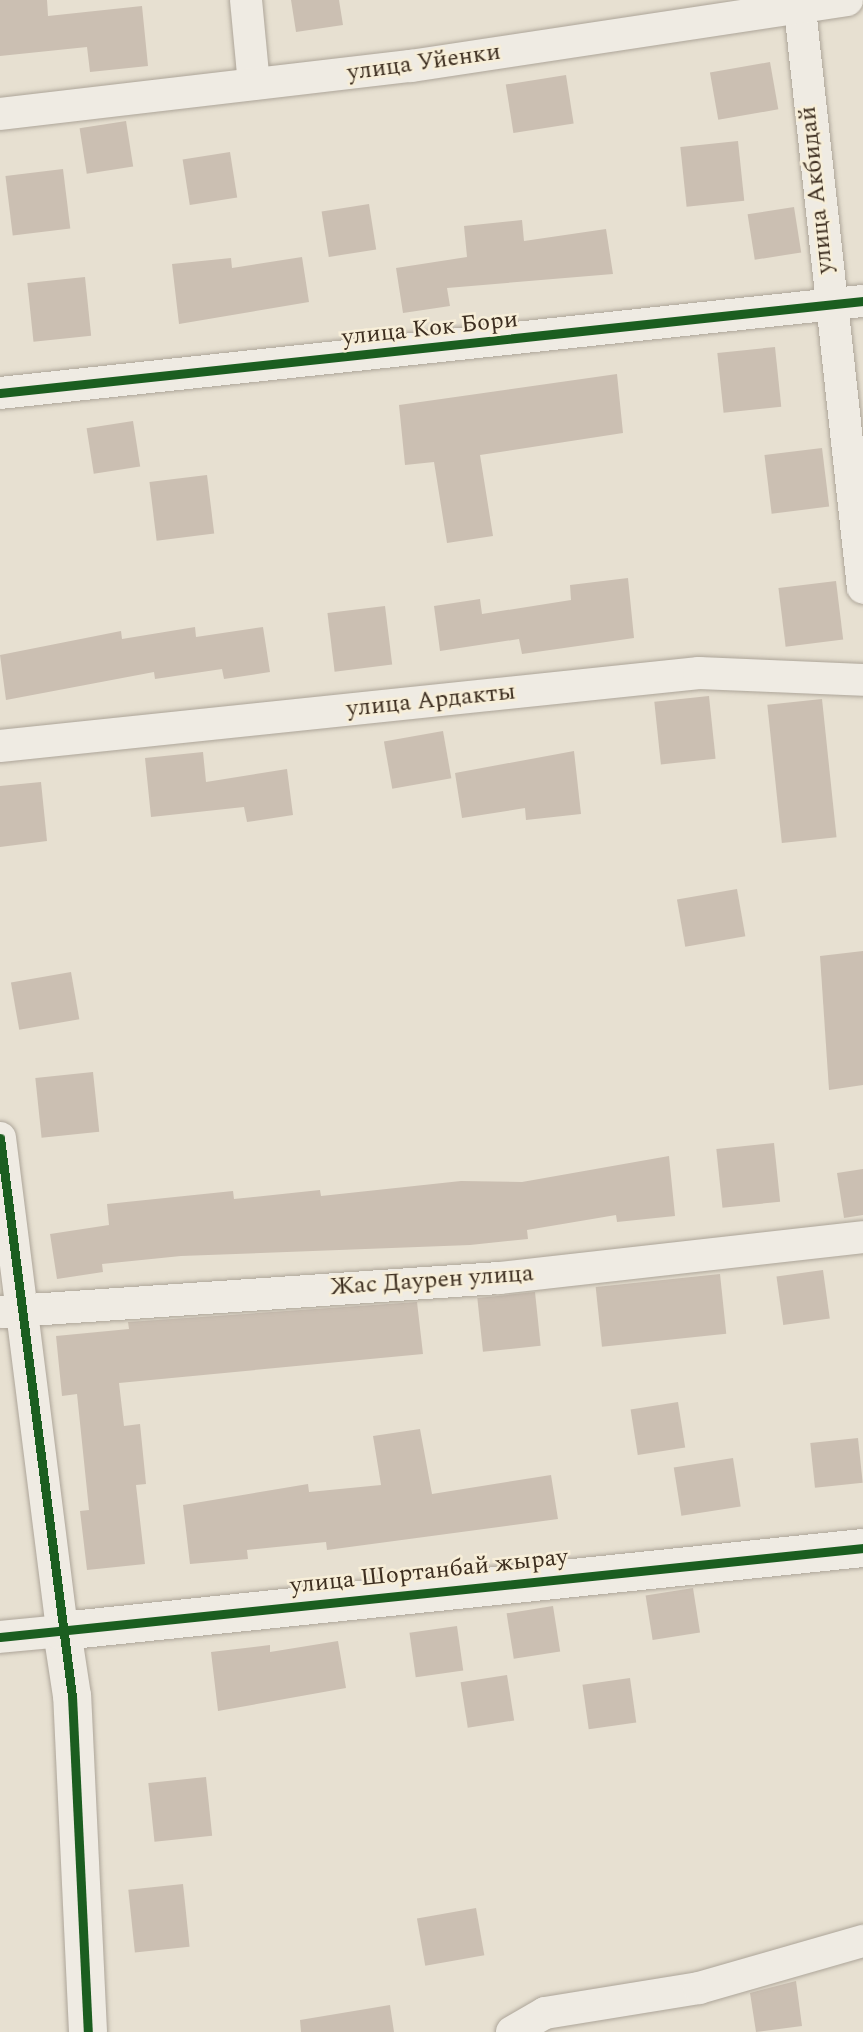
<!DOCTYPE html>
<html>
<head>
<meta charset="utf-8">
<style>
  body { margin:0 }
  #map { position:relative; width:863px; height:2032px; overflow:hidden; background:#e7e0d1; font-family:Spectral,serif }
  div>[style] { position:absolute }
  .building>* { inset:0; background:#cbbfb2; transform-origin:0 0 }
  .roads { filter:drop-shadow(0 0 2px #ada599) drop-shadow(0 0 2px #ada599) }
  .minor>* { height:32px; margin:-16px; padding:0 16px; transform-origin:16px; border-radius:16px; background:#efebe3 }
  .tertiary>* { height:38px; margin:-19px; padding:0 19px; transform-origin:19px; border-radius:19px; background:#efebe3 }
  .cycleway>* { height:9px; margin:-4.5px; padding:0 4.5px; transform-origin:4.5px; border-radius:4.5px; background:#1b5e20 }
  span { translate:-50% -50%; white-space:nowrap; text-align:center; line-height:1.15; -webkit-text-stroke:5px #f7eed8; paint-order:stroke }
  .street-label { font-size:24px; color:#3d2e20 }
</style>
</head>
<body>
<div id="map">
  <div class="building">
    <i style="clip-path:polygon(0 0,47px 0,48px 16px,142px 6px,148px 66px,90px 72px,87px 47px,0 56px)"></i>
    <i style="clip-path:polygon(291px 0,339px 0,343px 25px,296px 32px)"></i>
    <i style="left:770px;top:62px;width:48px;height:61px;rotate:80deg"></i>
    <i style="left:566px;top:75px;width:49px;height:61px;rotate:81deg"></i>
    <i style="left:126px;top:121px;width:46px;height:47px;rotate:81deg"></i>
    <i style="left:738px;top:141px;width:60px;height:58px;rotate:84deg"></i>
    <i style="left:230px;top:152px;width:46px;height:48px;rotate:81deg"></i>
    <i style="left:63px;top:169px;width:60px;height:58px;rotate:83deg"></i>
    <i style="left:369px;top:204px;width:46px;height:48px;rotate:81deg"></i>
    <i style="left:794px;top:207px;width:46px;height:47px;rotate:81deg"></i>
    <i style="clip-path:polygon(522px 220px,524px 241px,606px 229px,613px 274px,447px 288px,450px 306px,403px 313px,396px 268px,467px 257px,464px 226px)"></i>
    <i style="clip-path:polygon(302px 257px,309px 302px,179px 324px,172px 264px,231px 258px,232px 268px)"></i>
    <i style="left:85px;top:277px;width:59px;height:58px;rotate:84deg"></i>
    <i style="left:775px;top:347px;width:60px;height:58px;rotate:84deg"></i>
    <i style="clip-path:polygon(617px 374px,623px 433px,480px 455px,493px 536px,447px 543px,434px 462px,405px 465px,399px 405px)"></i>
    <i style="left:133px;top:421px;width:46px;height:47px;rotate:81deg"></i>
    <i style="left:822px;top:448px;width:59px;height:58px;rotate:83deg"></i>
    <i style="left:207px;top:475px;width:59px;height:58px;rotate:83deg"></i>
    <i style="clip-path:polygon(628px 578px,634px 638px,522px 654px,519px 639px,440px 651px,434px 606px,480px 599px,482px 614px,571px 600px,570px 585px)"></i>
    <i style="left:836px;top:581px;width:59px;height:58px;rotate:83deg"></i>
    <i style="left:385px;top:606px;width:59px;height:58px;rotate:83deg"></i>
    <i style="clip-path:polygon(195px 627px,196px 637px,263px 627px,270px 672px,224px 679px,222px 669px,155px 679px,154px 672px,6px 700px,0 655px,121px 631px,122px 639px)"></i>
    <i style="left:709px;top:696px;width:63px;height:55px;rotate:84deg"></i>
    <i style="left:822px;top:699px;width:139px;height:55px;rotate:84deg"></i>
    <i style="left:443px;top:731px;width:48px;height:60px;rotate:80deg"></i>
    <i style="clip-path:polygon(574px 751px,581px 814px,526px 820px,525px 808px,462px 818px,455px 773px)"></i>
    <i style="clip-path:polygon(203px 752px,206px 782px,287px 769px,293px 815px,247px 822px,244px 807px,151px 817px,145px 758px)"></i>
    <i style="clip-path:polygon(41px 782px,47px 841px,0 847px,0 786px)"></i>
    <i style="left:737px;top:889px;width:48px;height:61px;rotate:80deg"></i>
    <i style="clip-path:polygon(863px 951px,863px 1085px,829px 1090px,820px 956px)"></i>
    <i style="left:71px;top:972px;width:48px;height:61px;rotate:80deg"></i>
    <i style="left:93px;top:1072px;width:60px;height:58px;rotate:84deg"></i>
    <i style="left:774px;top:1143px;width:59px;height:58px;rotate:84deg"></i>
    <i style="clip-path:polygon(669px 1156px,675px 1216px,617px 1222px,616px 1215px,527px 1230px,528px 1239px,470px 1245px,181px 1256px,102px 1264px,103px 1272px,57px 1279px,50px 1234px,109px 1225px,107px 1204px,233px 1191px,234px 1199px,320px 1190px,321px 1196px,461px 1181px,522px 1182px)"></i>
    <i style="clip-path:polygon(863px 1169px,863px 1215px,844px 1218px,837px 1173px)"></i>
    <i style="left:823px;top:1270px;width:49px;height:47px;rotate:82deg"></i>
    <i style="left:720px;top:1274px;width:60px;height:125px;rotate:84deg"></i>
    <i style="left:535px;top:1292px;width:54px;height:58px;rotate:84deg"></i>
    <i style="clip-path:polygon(417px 1302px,423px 1354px,119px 1383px,124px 1426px,140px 1424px,146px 1484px,136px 1485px,145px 1564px,87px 1570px,80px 1511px,89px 1510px,77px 1394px,62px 1396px,56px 1336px,129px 1329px,128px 1322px)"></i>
    <i style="left:678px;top:1402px;width:46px;height:48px;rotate:81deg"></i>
    <i style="clip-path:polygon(420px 1429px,432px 1494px,551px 1475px,558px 1519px,327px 1550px,326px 1542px,247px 1550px,248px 1559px,190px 1564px,183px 1505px,308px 1484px,309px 1492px,381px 1485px,373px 1436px)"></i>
    <i style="left:858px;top:1438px;width:45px;height:48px;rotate:84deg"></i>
    <i style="left:733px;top:1458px;width:49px;height:60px;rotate:81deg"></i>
    <i style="left:693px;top:1588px;width:45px;height:48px;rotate:81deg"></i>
    <i style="left:553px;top:1606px;width:46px;height:47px;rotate:81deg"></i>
    <i style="left:457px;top:1626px;width:45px;height:48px;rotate:82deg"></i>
    <i style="clip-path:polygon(338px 1641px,346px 1688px,218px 1711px,211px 1652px,270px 1645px,270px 1652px)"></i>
    <i style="left:507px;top:1675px;width:46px;height:47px;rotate:81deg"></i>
    <i style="left:630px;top:1678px;width:45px;height:48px;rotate:82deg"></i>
    <i style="left:206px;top:1777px;width:59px;height:58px;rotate:84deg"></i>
    <i style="left:183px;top:1884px;width:63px;height:55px;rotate:84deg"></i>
    <i style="left:476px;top:1908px;width:48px;height:60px;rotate:80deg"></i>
    <i style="clip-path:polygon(796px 1981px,802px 2026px,756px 2032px,750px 1993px)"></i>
    <i style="clip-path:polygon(390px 2005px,394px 2032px,301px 2032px,300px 2020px)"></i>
  </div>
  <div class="roads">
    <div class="minor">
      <i style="left:246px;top:0;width:84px;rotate:84.6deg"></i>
      <i style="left:799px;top:0;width:591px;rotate:83.79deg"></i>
      <i style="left:0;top:114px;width:414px;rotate:-6.7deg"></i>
      <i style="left:411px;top:66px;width:441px;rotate:-8.6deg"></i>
      <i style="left:0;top:393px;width:868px;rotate:-6.09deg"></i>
      <i style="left:0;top:746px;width:703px;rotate:-5.96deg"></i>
      <i style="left:699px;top:673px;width:164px;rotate:2.4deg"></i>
      <i style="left:0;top:1138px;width:497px;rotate:82.8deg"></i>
      <i style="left:62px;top:1631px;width:62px;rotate:174.5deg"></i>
      <i style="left:0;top:1312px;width:500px;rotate:-3.9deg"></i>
      <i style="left:499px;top:1278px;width:366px;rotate:-6.4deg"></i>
      <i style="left:512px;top:2032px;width:38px;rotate:-30deg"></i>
      <i style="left:545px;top:2013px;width:156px;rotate:-9.2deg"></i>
      <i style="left:699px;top:1988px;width:171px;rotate:-16deg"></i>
    </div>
    <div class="tertiary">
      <i style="left:88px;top:2032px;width:336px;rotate:-92.7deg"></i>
      <i style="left:72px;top:1696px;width:66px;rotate:-98.7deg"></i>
      <i style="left:62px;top:1631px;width:805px;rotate:-5.92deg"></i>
    </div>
  </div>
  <div class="cycleway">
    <i style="left:0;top:393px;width:868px;rotate:-6.09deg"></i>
    <i style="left:0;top:1138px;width:563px;rotate:82.65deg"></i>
    <i style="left:72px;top:1696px;width:336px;rotate:87.3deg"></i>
    <i style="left:0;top:1637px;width:868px;rotate:-5.89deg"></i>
  </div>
  <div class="street-label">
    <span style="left:424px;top:63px;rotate:-8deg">улица Уйенки</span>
    <span style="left:817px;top:190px;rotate:-96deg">улица Акбидай</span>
    <span style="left:430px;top:329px;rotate:-6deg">улица Кок Бори</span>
    <span style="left:431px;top:701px;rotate:-6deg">улица Ардакты</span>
    <span style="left:432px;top:1281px;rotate:-4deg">Жас Даурен улица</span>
    <span style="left:429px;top:1572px;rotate:-6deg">улица Шортанбай жырау</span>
  </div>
</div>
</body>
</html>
